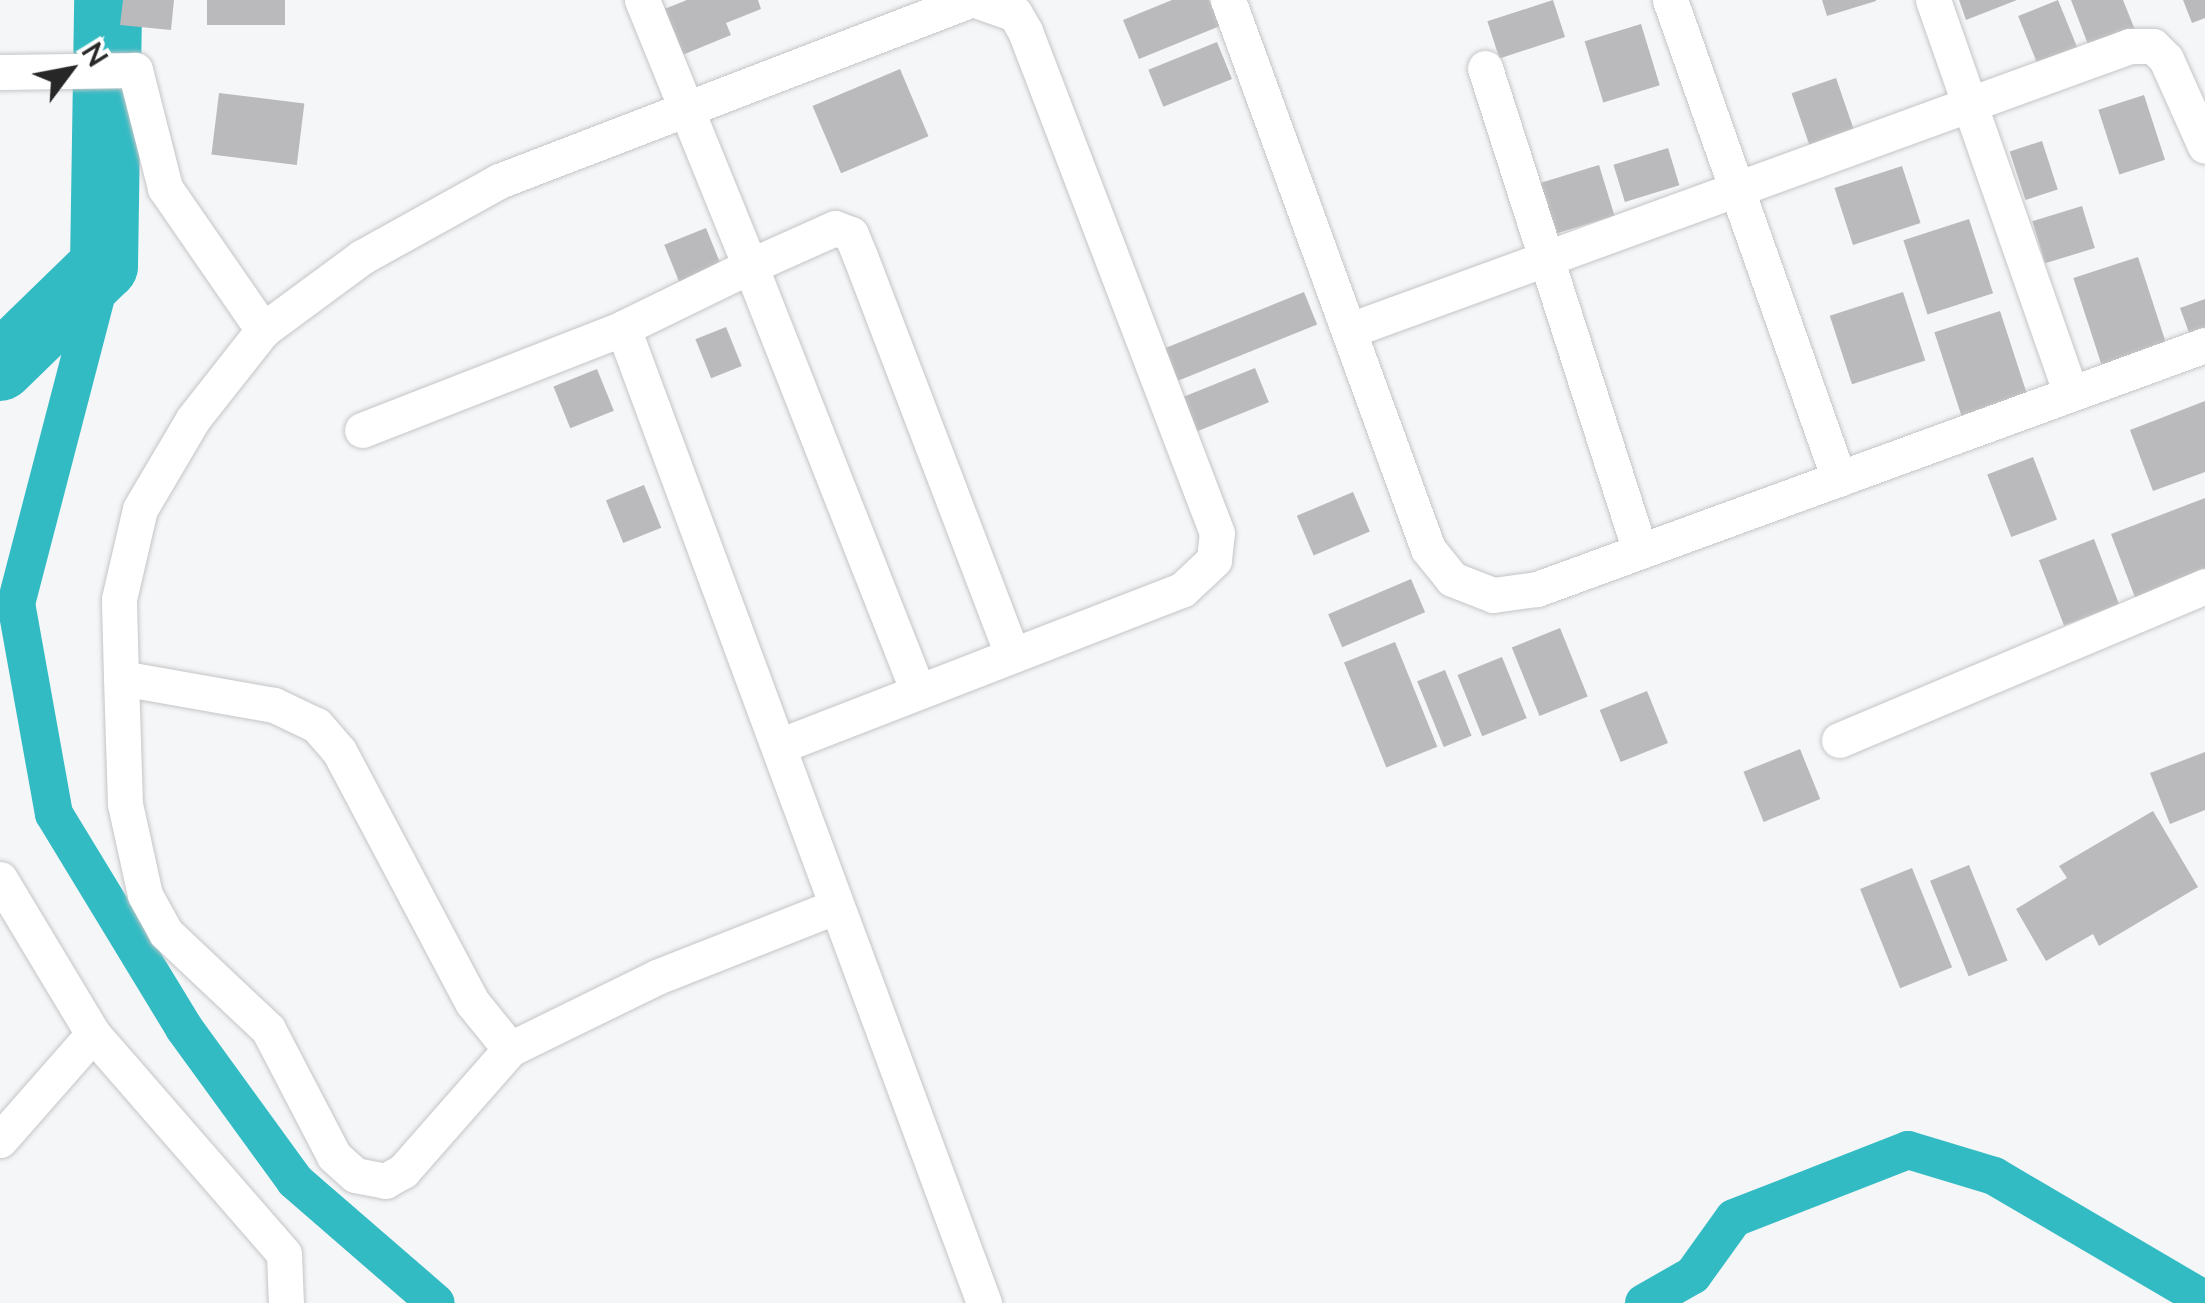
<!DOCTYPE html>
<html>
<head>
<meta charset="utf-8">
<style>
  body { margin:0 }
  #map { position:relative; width:2205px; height:1303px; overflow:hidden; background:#f5f6f8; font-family:Lato,sans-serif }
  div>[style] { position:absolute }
  .canal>* { height:38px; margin:-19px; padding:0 19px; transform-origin:19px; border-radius:19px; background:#33bbc4 }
  .river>* { height:68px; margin:-34px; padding:0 34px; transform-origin:34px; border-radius:34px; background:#33bbc4 }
  .building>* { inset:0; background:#bababc; transform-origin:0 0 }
  .roads { filter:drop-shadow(0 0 2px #c4c5c6) drop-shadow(0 0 2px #c4c5c6) }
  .minor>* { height:35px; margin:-17.5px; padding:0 17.5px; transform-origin:17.5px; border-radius:17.5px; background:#fff }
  span { translate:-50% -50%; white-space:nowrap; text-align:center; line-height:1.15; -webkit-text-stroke:8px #fff; paint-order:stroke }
  .north { position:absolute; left:20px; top:20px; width:100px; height:100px; -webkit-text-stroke:8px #fff; paint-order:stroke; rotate:58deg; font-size:28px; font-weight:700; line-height:40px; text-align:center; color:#272728 }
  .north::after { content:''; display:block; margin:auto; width:35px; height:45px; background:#272728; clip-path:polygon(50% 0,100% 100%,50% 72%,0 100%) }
</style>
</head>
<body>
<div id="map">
  <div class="canal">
    <i style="left:104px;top:266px;width:348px;rotate:104.6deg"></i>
    <i style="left:16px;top:603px;width:214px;rotate:79.8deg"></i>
    <i style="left:54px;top:814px;width:250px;rotate:58.7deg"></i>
    <i style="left:184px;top:1028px;width:189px;rotate:54deg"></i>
    <i style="left:295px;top:1181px;width:186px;rotate:40.9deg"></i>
    <i style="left:1644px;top:1303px;width:56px;rotate:-29.7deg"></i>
    <i style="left:1693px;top:1275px;width:70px;rotate:-54.3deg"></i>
    <i style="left:1734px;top:1218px;width:187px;rotate:-21.3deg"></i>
    <i style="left:1908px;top:1150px;width:90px;rotate:16.8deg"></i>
    <i style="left:1994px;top:1176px;width:245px;rotate:30.4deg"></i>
  </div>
  <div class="river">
    <i style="left:0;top:367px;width:145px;rotate:-44.2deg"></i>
    <i style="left:104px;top:266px;width:266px;rotate:-89.1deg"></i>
  </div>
  <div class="building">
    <i style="clip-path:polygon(123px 0,174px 0,171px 30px,120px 25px)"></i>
    <i style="left:207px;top:0;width:78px;height:25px"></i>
    <i style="clip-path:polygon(687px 0,758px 0,761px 9px,726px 23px,731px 35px,675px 58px,657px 12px)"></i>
    <i style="clip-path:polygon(1172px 0,1209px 0,1220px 26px,1139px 59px,1123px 20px)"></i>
    <i style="left:1553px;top:0;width:39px;height:69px;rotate:72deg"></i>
    <i style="clip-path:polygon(1822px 0,1876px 0,1876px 1px,1827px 16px)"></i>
    <i style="clip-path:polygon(1959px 0,2017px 0,1966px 20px)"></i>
    <i style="left:2058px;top:0;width:57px;height:43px;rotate:68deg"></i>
    <i style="clip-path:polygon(2071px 0,2123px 0,2135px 30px,2089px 47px)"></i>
    <i style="clip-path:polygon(2183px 0,2205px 0,2205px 18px,2192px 23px)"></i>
    <i style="left:1641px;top:24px;width:64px;height:59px;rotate:73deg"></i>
    <i style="left:1217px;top:42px;width:40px;height:74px;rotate:68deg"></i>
    <i style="left:900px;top:69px;width:73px;height:95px;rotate:67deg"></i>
    <i style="left:1836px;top:78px;width:59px;height:47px;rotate:71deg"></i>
    <i style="left:219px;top:93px;width:86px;height:62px;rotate:7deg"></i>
    <i style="left:2144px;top:95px;width:68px;height:48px;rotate:72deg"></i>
    <i style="left:2042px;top:141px;width:51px;height:34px;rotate:72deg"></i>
    <i style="left:1668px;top:148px;width:39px;height:57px;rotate:73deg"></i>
    <i style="left:1599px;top:165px;width:53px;height:65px;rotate:73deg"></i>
    <i style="left:1902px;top:166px;width:60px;height:71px;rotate:72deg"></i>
    <i style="left:2082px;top:206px;width:44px;height:52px;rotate:73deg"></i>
    <i style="left:1969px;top:219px;width:78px;height:69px;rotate:72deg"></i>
    <i style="left:706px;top:228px;width:42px;height:45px;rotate:68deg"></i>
    <i style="left:2138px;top:257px;width:97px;height:68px;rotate:72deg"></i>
    <i style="left:1304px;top:292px;width:35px;height:150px;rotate:68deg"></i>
    <i style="left:1903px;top:292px;width:72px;height:77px;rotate:72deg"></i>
    <i style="clip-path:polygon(2205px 299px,2205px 333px,2191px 338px,2180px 308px)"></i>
    <i style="left:2000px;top:311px;width:89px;height:69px;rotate:72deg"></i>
    <i style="left:726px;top:327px;width:42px;height:33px;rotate:68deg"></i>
    <i style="left:1255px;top:368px;width:37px;height:85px;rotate:68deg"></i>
    <i style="left:597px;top:369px;width:45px;height:47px;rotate:68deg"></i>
    <i style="clip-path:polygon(2205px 401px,2205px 472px,2153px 491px,2130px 430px)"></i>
    <i style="left:2033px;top:457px;width:67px;height:49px;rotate:69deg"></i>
    <i style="left:644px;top:485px;width:46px;height:41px;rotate:68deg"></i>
    <i style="left:1353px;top:492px;width:43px;height:61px;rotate:67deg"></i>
    <i style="clip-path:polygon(2205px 498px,2205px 574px,2136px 600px,2111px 534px)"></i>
    <i style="left:2094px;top:539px;width:70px;height:59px;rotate:69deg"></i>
    <i style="left:1411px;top:579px;width:36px;height:90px;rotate:67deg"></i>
    <i style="left:1560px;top:628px;width:74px;height:52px;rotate:68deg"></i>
    <i style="left:1395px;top:642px;width:113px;height:55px;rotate:68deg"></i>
    <i style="left:1502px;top:657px;width:66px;height:48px;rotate:68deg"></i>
    <i style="left:1445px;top:670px;width:71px;height:30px;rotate:68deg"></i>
    <i style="left:1647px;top:691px;width:56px;height:51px;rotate:68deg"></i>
    <i style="left:1800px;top:749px;width:54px;height:61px;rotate:68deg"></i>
    <i style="clip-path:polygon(2205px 752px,2205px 810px,2170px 824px,2150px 773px)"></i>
    <i style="clip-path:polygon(2153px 811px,2198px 887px,2099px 946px,2093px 934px,2046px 961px,2016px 909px,2067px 878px,2059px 866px)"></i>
    <i style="left:1969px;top:865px;width:103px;height:42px;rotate:68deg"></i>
    <i style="left:1912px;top:868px;width:107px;height:56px;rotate:68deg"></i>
  </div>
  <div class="roads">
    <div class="minor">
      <i style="left:642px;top:0;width:287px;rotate:67.9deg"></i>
      <i style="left:750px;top:266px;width:141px;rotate:154deg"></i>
      <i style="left:623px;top:328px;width:1040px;rotate:69.68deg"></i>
      <i style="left:1228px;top:0;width:584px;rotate:69.98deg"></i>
      <i style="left:1428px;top:549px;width:38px;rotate:51deg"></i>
      <i style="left:1452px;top:579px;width:44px;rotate:21.3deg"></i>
      <i style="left:1493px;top:595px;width:44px;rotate:-7.8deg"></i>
      <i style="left:1537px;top:589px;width:711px;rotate:-20.07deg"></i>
      <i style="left:1670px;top:0;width:508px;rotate:70.57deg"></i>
      <i style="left:1933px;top:0;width:417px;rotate:70.7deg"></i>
      <i style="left:1485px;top:68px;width:507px;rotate:72.21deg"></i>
      <i style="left:0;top:72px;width:135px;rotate:-0.8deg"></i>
      <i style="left:135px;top:70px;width:122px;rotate:75.7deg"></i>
      <i style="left:165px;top:188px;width:173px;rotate:55.4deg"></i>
      <i style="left:1350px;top:330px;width:830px;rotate:-20.01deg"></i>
      <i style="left:2130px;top:46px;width:23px"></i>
      <i style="left:2153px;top:46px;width:18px;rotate:45deg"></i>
      <i style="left:2166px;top:59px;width:95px;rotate:65.9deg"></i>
      <i style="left:362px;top:430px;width:280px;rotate:-21.3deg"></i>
      <i style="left:121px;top:678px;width:126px;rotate:88.2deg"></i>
      <i style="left:125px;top:804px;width:93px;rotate:77.6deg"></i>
      <i style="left:145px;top:895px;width:43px;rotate:61.1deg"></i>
      <i style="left:166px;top:933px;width:140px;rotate:43.3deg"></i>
      <i style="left:268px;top:1029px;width:143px;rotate:62.5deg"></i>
      <i style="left:334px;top:1156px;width:28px;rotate:42deg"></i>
      <i style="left:355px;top:1175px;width:31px;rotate:11deg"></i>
      <i style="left:385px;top:1181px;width:21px;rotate:-29deg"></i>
      <i style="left:403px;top:1171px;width:162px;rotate:-48.7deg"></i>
      <i style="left:917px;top:689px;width:455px;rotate:-111.5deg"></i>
      <i style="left:750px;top:266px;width:93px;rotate:-24.1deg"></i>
      <i style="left:835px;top:228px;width:17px;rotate:21deg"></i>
      <i style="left:851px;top:234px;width:24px;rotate:68deg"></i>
      <i style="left:860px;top:256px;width:423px;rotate:69.1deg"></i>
      <i style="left:1839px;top:740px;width:397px;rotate:-22.8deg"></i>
      <i style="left:779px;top:746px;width:432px;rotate:-21.2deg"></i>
      <i style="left:1182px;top:590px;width:44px;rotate:-43.2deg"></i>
      <i style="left:1214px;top:560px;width:27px;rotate:-84deg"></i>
      <i style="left:1217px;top:533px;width:537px;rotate:-110.93deg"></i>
      <i style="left:1025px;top:31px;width:20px;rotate:-120deg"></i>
      <i style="left:1015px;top:14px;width:42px;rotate:-160.7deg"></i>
      <i style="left:0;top:879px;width:181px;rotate:59deg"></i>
      <i style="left:93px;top:1034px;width:291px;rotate:49deg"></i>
      <i style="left:284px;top:1254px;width:49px;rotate:87.7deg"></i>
      <i style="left:832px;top:908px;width:188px;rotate:158.5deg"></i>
      <i style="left:657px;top:977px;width:164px;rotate:153.9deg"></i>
      <i style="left:510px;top:1049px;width:60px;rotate:-129deg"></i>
      <i style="left:472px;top:1002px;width:284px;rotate:-117.9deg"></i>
      <i style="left:339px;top:751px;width:35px;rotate:-131deg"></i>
      <i style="left:316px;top:725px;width:47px;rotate:-154.5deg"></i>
      <i style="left:274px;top:705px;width:155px;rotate:-170deg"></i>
      <i style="left:121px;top:678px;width:79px;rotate:-91.5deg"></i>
      <i style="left:119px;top:599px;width:92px;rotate:-76.9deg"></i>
      <i style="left:140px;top:509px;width:104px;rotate:-59.5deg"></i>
      <i style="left:193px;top:419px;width:113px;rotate:-51.8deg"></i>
      <i style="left:263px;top:330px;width:123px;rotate:-36.4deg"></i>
      <i style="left:362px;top:257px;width:157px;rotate:-29deg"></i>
      <i style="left:499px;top:181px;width:505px;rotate:-21.02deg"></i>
      <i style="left:0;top:1140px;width:141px;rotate:-48.7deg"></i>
    </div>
  </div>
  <div class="north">N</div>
</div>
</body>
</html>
